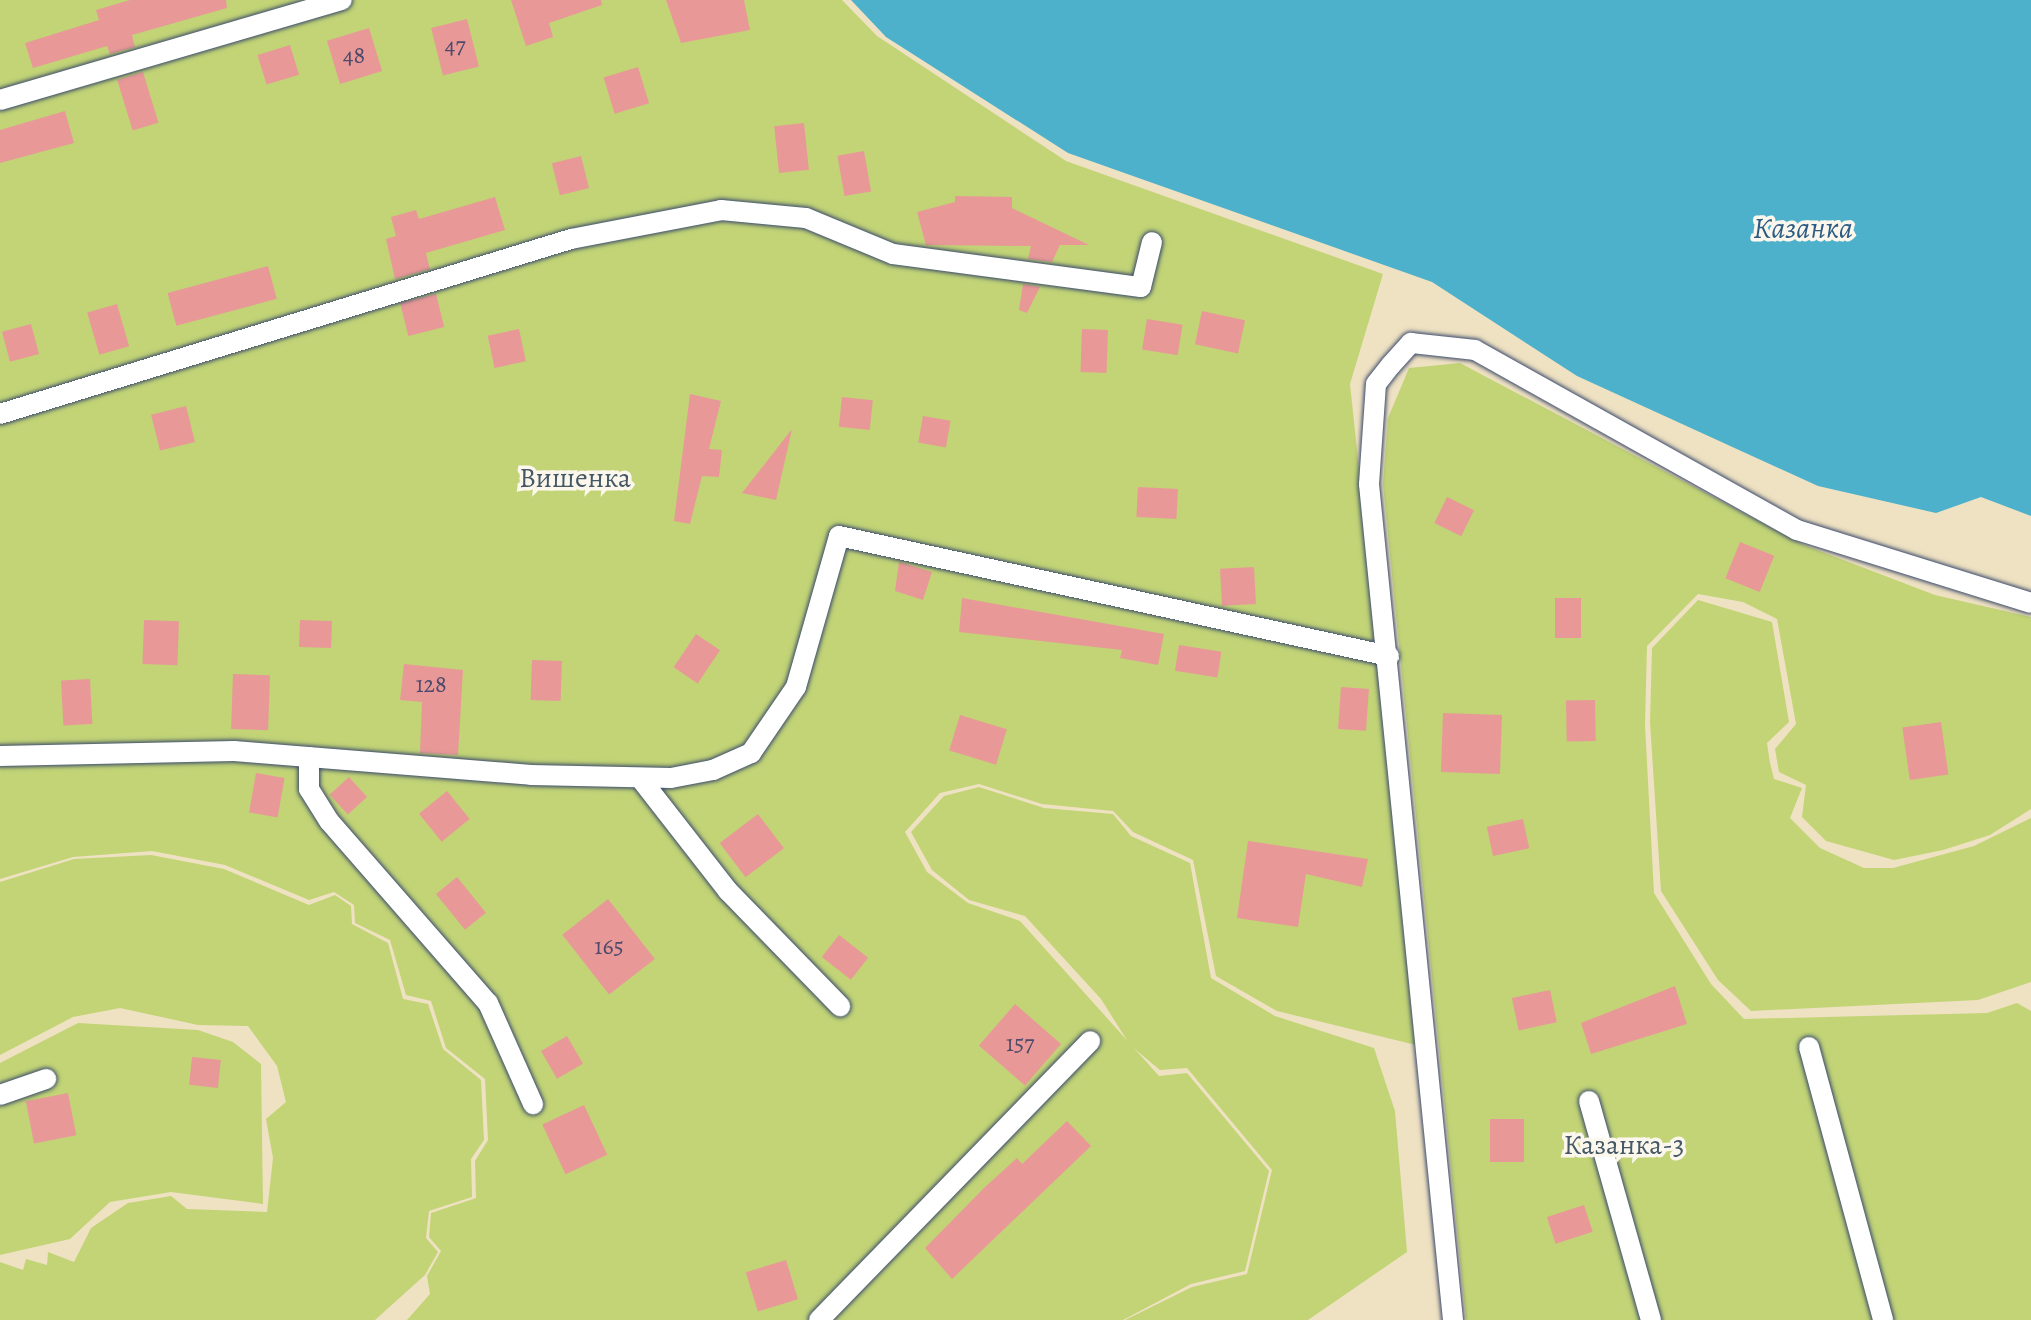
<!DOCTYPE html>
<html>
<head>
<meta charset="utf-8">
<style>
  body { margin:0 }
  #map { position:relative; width:2031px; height:1320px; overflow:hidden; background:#efe2c2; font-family:Alegreya,serif }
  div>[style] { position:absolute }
  .green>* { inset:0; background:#c2d476 }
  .water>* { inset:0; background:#4db1cc }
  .building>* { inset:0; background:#e89997; transform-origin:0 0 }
  .roads { filter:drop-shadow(0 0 2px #3b4a6d) drop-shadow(0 0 2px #3b4a6d) }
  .service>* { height:20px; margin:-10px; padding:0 10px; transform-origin:10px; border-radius:10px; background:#fff }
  span { translate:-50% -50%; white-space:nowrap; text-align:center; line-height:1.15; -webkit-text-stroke:7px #fbf7ec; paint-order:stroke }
  .number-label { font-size:24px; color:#4e4a6c }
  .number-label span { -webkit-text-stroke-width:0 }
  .park-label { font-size:28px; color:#455864 }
  .water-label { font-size:30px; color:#2c5c84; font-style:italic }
</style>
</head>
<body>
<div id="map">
  <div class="green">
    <i style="clip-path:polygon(0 0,842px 0,877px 36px,1066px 161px,1383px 274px,1350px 384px,1420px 1046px,1277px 1011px,1216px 976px,1193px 860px,1133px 832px,1113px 811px,1042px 804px,979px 784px,940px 793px,905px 832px,927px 872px,968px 903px,1020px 921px,1159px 1076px,1187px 1073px,1269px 1171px,1245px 1271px,1191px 1284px,1123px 1320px,407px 1320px,430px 1294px,427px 1276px,441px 1251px,429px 1237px,431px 1213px,476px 1198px,475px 1161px,488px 1140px,485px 1079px,446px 1048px,431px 1001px,406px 995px,390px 940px,355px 923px,354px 905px,334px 892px,309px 900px,225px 865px,152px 851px,73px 857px,0 879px)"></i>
    <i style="clip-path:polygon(1460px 363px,1804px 545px,1935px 595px,2031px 617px,2031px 809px,1990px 835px,1943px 850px,1894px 860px,1826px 841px,1802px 817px,1806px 785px,1779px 772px,1775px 749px,1796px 724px,1777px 619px,1743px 602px,1698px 594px,1647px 646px,1645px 725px,1654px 893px,1711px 984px,1744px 1019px,1987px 1013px,2017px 1003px,2031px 1011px,2031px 1320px,1466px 1320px,1383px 484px,1388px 418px,1409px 368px)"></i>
    <i style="clip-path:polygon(1698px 600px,1772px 622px,1789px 722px,1767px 743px,1770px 763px,1774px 779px,1802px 788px,1790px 818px,1820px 848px,1864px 868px,1893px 868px,1974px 846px,2031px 818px,2031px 982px,1978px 1000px,1751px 1011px,1718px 980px,1661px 891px,1650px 722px,1652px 648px)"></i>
    <i style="clip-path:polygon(979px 787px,1044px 808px,1113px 814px,1131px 836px,1190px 863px,1211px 978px,1275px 1016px,1374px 1048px,1395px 1111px,1407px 1252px,1308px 1320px,1125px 1320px,1192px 1287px,1247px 1274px,1272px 1170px,1187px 1068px,1160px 1070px,1130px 1045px,1101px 999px,1025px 916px,969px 900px,932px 870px,911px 832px,944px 796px)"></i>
    <i style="clip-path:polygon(151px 855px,224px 869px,309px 905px,335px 895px,351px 906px,352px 924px,388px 943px,403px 999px,428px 1004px,443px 1049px,481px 1080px,484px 1140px,471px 1159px,472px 1197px,429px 1211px,426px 1238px,438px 1252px,425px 1275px,375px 1320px,0 1320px,0 1262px,23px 1270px,26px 1259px,47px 1265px,48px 1252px,74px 1262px,91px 1228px,128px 1203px,171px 1196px,187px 1209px,267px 1212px,273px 1158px,266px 1119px,286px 1102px,277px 1066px,248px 1026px,198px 1025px,120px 1008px,73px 1017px,0 1055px,0 882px,74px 859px)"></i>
    <i style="clip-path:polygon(78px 1023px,198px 1030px,233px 1042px,261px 1064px,263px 1204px,171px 1192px,110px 1202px,70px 1239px,0 1255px,0 1063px)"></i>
  </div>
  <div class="water">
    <i style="clip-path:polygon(851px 0,2031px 0,2031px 516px,1981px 497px,1936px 513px,1818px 486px,1577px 376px,1432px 282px,1068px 153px,886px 37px)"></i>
  </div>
  <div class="building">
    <i style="clip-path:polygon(130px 0,226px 0,227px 8px,132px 35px,135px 47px,110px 54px,107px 46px,33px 68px,25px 43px,99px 20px,96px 10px)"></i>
    <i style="clip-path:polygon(511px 0,601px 0,602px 5px,549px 23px,553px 37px,526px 46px)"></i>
    <i style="clip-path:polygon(666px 0,744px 0,750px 30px,681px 43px)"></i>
    <i style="left:467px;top:19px;width:49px;height:37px;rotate:76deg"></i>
    <i style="left:369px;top:28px;width:45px;height:44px;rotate:73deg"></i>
    <i style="left:290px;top:45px;width:31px;height:34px;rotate:73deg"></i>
    <i style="left:638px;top:67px;width:38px;height:36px;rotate:73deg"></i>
    <i style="left:143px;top:72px;width:53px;height:27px;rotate:73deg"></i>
    <i style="clip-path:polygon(65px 111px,74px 143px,0 163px,0 130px)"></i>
    <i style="left:804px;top:123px;width:47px;height:30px;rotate:84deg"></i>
    <i style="left:864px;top:151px;width:41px;height:27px;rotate:80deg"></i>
    <i style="left:581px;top:156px;width:33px;height:30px;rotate:76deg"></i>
    <i style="clip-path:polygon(955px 196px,1012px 197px,1012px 208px,1089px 245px,1060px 245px,1052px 262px,1028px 259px,1031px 246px,926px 245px,917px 212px,955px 202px)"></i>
    <i style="clip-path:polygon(495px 197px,505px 230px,426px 253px,430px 269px,395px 279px,386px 239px,396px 236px,391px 217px,416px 210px,419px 219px)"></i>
    <i style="left:268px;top:266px;width:34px;height:104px;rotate:75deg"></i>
    <i style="clip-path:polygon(1023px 284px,1040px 287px,1027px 313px,1019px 310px)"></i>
    <i style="left:436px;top:294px;width:34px;height:37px;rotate:76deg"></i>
    <i style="left:117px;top:304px;width:44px;height:31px;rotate:74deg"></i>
    <i style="left:1202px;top:311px;width:44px;height:34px;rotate:12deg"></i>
    <i style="left:1147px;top:319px;width:36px;height:31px;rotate:9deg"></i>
    <i style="left:31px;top:324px;width:31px;height:30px;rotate:75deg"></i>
    <i style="left:519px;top:329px;width:33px;height:32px;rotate:78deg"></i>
    <i style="left:1082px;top:329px;width:26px;height:43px;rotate:2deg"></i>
    <i style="clip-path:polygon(690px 394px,721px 401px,709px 449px,722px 450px,719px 477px,702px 476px,690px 524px,674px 521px)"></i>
    <i style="left:842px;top:397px;width:31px;height:30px;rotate:6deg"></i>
    <i style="left:186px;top:406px;width:37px;height:36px;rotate:76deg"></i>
    <i style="left:923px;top:416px;width:28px;height:27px;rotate:10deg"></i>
    <i style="clip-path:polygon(792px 429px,776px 500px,742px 493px)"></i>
    <i style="left:1138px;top:487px;width:40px;height:30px;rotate:3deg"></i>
    <i style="left:1447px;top:497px;width:30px;height:29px;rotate:26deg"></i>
    <i style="left:1740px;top:542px;width:37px;height:39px;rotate:22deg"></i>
    <i style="clip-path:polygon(899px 562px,932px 572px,923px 600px,895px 591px)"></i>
    <i style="left:1254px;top:567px;width:37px;height:34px;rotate:87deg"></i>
    <i style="clip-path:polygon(962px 598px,1164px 634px,1158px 665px,1120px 658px,1122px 650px,959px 632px)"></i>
    <i style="left:1555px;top:598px;width:26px;height:40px"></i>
    <i style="left:144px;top:620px;width:35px;height:44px;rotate:2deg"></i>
    <i style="left:300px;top:620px;width:32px;height:27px;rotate:2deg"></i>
    <i style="left:696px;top:634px;width:29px;height:40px;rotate:34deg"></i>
    <i style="left:1179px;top:645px;width:43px;height:26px;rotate:9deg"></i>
    <i style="left:532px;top:660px;width:30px;height:40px;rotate:2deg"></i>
    <i style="clip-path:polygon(404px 664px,463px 670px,458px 755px,420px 753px,422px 702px,400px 700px)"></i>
    <i style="left:233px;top:674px;width:37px;height:55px;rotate:2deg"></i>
    <i style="left:90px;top:679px;width:45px;height:29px;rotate:87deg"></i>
    <i style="left:1341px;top:687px;width:28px;height:42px;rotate:4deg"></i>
    <i style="left:1595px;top:700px;width:41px;height:29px;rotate:89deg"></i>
    <i style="left:1443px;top:713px;width:59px;height:59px;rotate:2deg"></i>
    <i style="left:960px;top:715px;width:49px;height:37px;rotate:17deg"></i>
    <i style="left:1941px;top:722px;width:53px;height:39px;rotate:82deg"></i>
    <i style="left:256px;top:773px;width:29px;height:40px;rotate:10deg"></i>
    <i style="left:349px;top:777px;width:27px;height:26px;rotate:48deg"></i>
    <i style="left:447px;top:791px;width:36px;height:36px;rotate:51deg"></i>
    <i style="left:758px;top:814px;width:43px;height:48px;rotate:53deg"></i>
    <i style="left:1523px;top:819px;width:30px;height:37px;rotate:78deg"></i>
    <i style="clip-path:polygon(1248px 841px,1368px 859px,1362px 887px,1306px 874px,1298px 927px,1237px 918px)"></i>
    <i style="left:457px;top:877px;width:46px;height:27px;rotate:51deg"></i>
    <i style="left:608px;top:899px;width:76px;height:58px;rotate:52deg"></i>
    <i style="left:839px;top:935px;width:37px;height:28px;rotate:38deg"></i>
    <i style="clip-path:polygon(1675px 986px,1687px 1024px,1591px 1054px,1581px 1023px)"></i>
    <i style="left:1550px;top:990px;width:33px;height:39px;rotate:78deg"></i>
    <i style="left:1015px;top:1004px;width:61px;height:55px;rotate:41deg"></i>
    <i style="left:567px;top:1036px;width:32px;height:30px;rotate:60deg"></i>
    <i style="left:192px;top:1057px;width:29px;height:28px;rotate:6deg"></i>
    <i style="left:68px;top:1093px;width:43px;height:43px;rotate:79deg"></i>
    <i style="left:584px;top:1105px;width:55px;height:46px;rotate:65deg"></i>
    <i style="left:1490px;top:1119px;width:34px;height:43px"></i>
    <i style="clip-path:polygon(1067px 1121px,1091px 1146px,952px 1279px,925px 1248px,985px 1187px,1017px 1158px,1022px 1164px)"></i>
    <i style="left:1584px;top:1205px;width:28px;height:39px;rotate:72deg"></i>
    <i style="left:786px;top:1260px;width:41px;height:42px;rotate:73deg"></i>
  </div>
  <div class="roads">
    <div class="service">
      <i style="left:0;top:100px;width:356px;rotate:-16.3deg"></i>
      <i style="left:0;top:414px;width:597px;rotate:-17.04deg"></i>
      <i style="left:571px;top:239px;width:153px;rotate:-10.9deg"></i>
      <i style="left:721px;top:210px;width:85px;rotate:5.4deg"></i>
      <i style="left:806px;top:218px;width:94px;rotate:22.5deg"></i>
      <i style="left:893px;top:254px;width:250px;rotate:7.6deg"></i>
      <i style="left:1141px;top:287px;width:46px;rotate:-76.3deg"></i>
      <i style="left:0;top:756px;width:234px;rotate:-1.2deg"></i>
      <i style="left:234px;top:751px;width:298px;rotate:4.6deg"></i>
      <i style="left:531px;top:775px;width:140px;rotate:1.2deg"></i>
      <i style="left:671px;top:778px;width:43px;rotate:-10.8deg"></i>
      <i style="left:713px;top:770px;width:42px;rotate:-24.1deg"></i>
      <i style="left:751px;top:753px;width:80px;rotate:-55.7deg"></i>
      <i style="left:796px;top:687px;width:157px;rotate:-74.1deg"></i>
      <i style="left:839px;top:536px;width:563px;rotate:12.31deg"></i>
      <i style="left:309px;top:757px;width:32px;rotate:90deg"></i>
      <i style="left:309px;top:789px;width:38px;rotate:58deg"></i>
      <i style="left:329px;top:821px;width:242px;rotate:48.9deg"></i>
      <i style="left:488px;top:1003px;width:111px;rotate:66deg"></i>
      <i style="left:640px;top:778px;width:143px;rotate:52.1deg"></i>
      <i style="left:728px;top:891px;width:161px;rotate:45.8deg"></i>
      <i style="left:1809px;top:1047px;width:283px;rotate:74.8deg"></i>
      <i style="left:0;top:1095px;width:49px;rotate:-19.2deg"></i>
      <i style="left:1589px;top:1101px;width:228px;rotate:74.2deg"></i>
      <i style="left:819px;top:1320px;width:389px;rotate:-45.8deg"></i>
      <i style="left:1453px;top:1320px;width:840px;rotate:-95.74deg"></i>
      <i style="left:1369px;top:484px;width:100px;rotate:-86deg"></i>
      <i style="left:1376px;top:384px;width:24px;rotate:-52deg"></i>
      <i style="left:1391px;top:365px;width:30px;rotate:-48deg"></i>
      <i style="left:1411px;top:343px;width:64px;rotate:6.2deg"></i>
      <i style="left:1475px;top:350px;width:369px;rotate:29.2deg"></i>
      <i style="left:1797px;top:530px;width:245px;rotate:17.3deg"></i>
    </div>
  </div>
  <div class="number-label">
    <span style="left:455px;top:46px">47</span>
    <span style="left:354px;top:56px">48</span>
    <span style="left:431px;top:685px">128</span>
    <span style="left:609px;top:947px">165</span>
    <span style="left:1020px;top:1044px">157</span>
  </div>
  <div class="park-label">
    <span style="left:575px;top:478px">Вишенка</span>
    <span style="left:1624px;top:1145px">Казанка-3</span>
  </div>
  <div class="water-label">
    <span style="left:1803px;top:228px">Казанка</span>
  </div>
</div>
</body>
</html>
